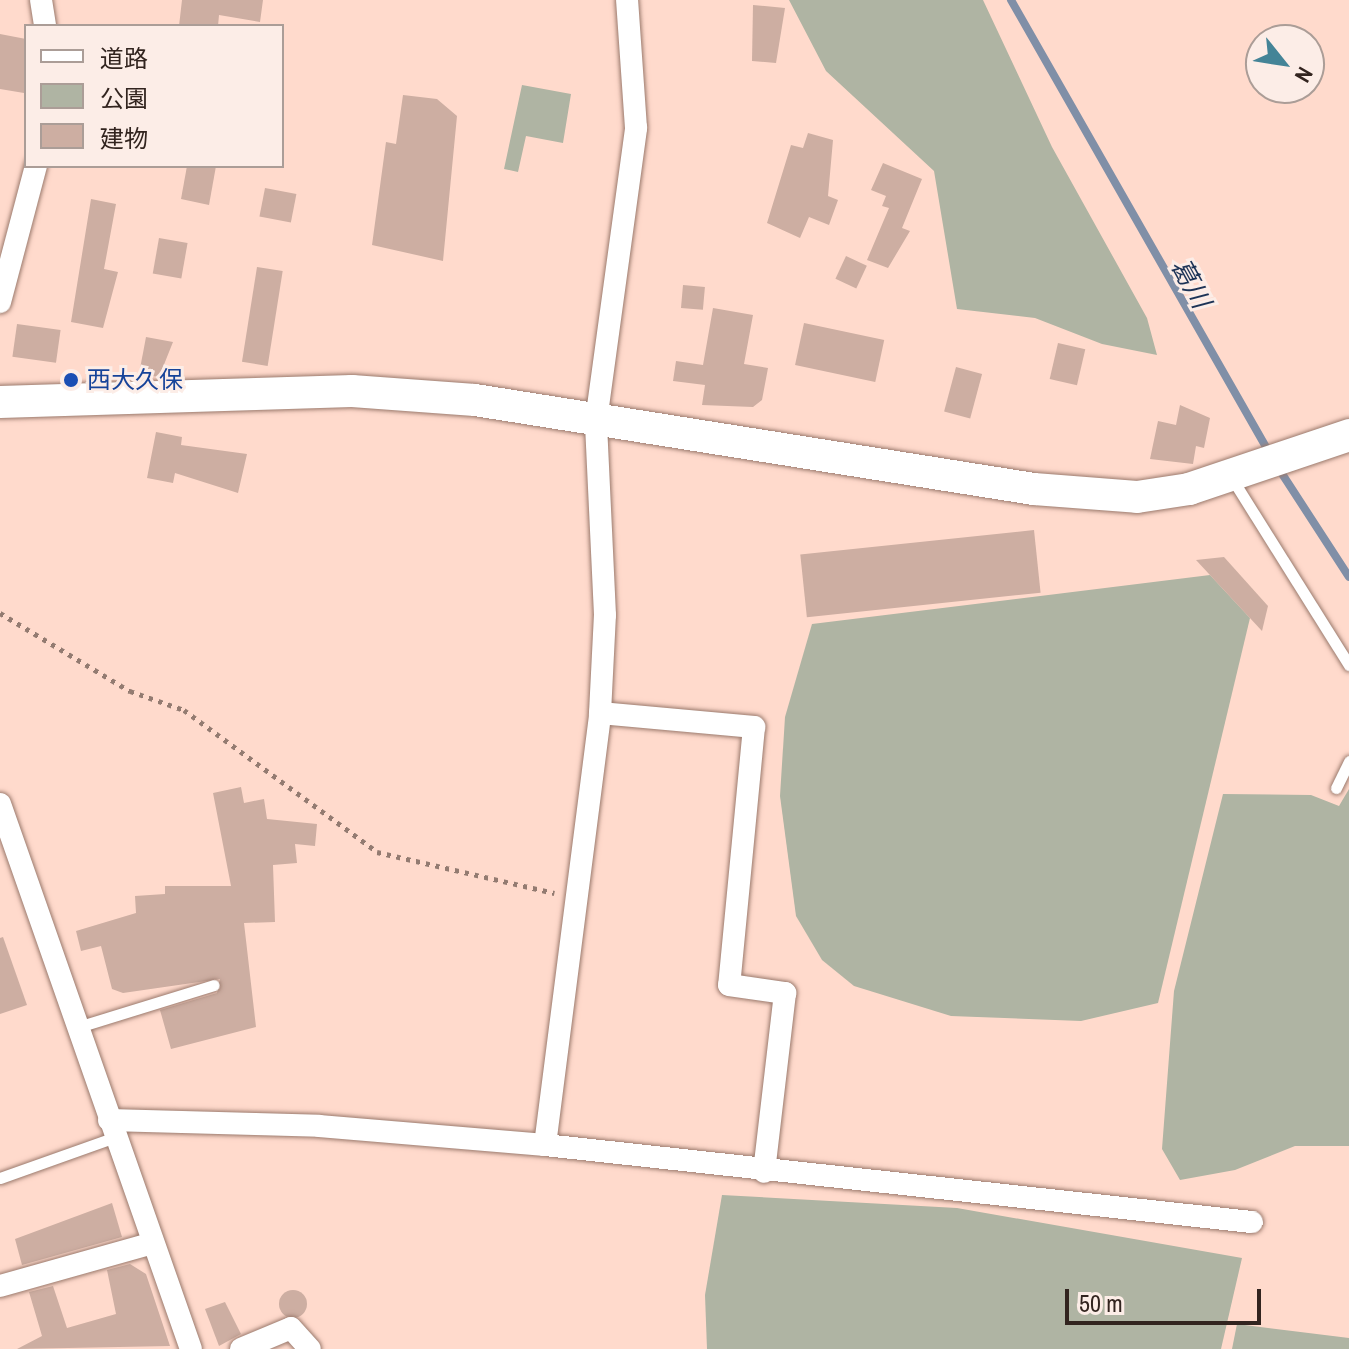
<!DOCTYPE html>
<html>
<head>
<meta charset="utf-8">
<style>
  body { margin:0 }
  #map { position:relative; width:1349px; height:1349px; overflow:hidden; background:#ffdacc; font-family:"Archivo Narrow","Noto Sans JP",sans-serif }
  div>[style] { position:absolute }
  .green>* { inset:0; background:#afb4a3 }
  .stream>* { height:8px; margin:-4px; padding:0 4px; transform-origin:4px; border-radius:4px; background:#808fa7 }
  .building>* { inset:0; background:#cdaea2; transform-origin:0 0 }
  .round { border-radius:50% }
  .path>* { height:5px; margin-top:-2.5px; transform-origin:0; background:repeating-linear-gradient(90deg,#937b71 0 4px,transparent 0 10px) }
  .roads { filter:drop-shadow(0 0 2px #9b7a6d) drop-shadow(0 0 2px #9b7a6d) }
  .lane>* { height:11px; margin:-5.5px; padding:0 5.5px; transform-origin:5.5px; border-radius:5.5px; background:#fff }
  .street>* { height:22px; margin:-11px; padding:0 11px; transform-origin:11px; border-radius:11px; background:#fff }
  .secondary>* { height:32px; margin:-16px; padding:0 16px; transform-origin:16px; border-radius:16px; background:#fff }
  .dots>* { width:22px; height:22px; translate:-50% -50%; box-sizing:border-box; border:4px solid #fcede7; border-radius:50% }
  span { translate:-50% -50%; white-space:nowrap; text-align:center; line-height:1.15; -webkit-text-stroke:6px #fcede7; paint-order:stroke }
  .transit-label { font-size:24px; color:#164399 }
  .left { translate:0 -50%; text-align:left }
  .water-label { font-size:26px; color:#1c3356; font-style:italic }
  .legend { position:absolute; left:24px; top:24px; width:260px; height:144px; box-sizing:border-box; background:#fcede7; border:2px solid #ab9d97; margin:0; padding:10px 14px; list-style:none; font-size:24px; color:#32241f }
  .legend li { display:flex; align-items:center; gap:16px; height:40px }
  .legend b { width:40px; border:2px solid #ab9d97 }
  .north { position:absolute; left:1245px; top:24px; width:80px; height:80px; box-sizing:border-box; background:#fcede7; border:2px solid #ab9d97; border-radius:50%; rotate:120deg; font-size:22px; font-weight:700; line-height:32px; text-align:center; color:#32241f }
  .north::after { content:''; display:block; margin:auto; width:28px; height:36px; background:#448497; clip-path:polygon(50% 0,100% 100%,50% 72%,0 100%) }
  .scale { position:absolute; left:1065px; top:1289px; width:196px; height:36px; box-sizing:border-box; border:4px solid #32241f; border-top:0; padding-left:10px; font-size:24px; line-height:28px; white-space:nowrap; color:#32241f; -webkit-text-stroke:6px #fcede7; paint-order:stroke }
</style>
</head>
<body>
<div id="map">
  <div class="green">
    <i style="clip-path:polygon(789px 0,983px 0,1052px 147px,1147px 318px,1157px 355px,1102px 344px,1035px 318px,957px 309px,934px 171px,826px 71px)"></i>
    <i style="clip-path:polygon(522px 85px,571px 94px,563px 143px,526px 136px,518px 172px,504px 169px)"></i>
    <i style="clip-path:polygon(1210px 575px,1250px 618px,1158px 1003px,1081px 1021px,951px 1016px,854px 986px,822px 960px,796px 916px,780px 796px,785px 717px,812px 624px)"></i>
    <i style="clip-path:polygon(1349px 789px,1349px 1146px,1295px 1146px,1235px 1170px,1180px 1180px,1162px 1149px,1174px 991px,1223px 794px,1311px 795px,1339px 806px)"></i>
    <i style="clip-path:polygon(722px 1195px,957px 1208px,1242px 1258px,1221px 1349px,707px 1349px,705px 1295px)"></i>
    <i style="clip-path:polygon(1237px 1324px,1349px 1338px,1349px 1349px,1232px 1349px)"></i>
  </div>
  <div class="stream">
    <i style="left:1011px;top:0;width:523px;rotate:60.3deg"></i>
    <i style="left:1277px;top:466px;width:132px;rotate:57deg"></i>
  </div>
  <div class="building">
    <i style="clip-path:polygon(182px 0,263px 0,260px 22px,219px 15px,218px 26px,179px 26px)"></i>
    <i style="clip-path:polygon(753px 5px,785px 8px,776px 63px,752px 61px)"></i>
    <i style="clip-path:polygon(0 34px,26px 39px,24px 93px,0 89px)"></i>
    <i style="clip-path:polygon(403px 95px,437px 99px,457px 116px,443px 261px,372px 245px,386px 142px,396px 144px)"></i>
    <i style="clip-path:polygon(808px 133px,833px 140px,828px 196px,838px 200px,829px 225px,809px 217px,800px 238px,767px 223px,791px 145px,803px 148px)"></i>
    <i style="clip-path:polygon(883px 163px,922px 179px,902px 228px,910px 231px,888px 268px,867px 260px,889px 208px,882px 206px,886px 196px,871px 190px)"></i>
    <i style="clip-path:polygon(187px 166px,216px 166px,209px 205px,181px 199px)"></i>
    <i style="left:265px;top:188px;width:32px;height:29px;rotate:11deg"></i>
    <i style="clip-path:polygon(91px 199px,116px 204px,104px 269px,118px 272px,103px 328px,71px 322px)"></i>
    <i style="left:159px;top:238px;width:29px;height:36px;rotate:10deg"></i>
    <i style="left:846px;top:256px;width:23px;height:25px;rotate:25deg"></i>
    <i style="left:257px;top:267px;width:26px;height:96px;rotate:9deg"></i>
    <i style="left:683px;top:285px;width:22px;height:23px;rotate:5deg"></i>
    <i style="clip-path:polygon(713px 308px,753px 315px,744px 364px,768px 368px,762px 400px,753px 407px,702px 405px,705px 385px,673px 381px,676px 361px,703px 365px)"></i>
    <i style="left:804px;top:323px;width:82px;height:43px;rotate:12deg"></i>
    <i style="left:17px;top:324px;width:44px;height:33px;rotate:8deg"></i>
    <i style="clip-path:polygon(146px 337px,173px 342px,159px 377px,139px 374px)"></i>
    <i style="left:1058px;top:343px;width:28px;height:37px;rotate:13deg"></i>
    <i style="left:956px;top:367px;width:27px;height:46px;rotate:15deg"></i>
    <i style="clip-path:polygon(1180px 405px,1210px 418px,1204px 448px,1196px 446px,1193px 464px,1150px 459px,1158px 421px,1176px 425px)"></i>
    <i style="clip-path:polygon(156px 432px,182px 437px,181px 445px,247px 454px,238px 493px,175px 473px,173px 483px,147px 478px)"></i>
    <i style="left:1034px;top:530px;width:63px;height:235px;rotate:84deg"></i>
    <i style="clip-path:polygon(1224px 557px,1268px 606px,1262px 631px,1196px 560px)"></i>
    <i style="clip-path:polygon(241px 787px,244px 803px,264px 799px,267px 819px,317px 824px,315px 846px,295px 844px,297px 863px,273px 865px,275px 922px,244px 923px,256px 1027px,171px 1049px,160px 1010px,217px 993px,220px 979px,123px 993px,112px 989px,101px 946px,81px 951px,76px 931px,136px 913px,135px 896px,165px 894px,165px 886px,231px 886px,213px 793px)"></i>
    <i style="clip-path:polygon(3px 937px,27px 1005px,0 1014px,0 938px)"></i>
    <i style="clip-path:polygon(112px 1203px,122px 1237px,22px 1265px,15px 1239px)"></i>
    <i style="clip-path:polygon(130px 1264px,146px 1274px,170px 1346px,17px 1349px,42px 1336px,29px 1292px,53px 1286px,67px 1328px,116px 1314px,107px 1270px)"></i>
    <i class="round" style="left:279px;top:1290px;width:28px;height:28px"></i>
    <i style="clip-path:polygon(225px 1302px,241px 1334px,219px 1346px,205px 1309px)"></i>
  </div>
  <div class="path">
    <i style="left:0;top:613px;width:152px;rotate:31deg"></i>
    <i style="left:130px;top:691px;width:57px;rotate:19.4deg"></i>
    <i style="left:184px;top:710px;width:240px;rotate:36.3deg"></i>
    <i style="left:377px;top:852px;width:182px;rotate:13deg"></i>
  </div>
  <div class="roads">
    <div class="lane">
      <i style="left:1231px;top:477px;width:222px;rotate:57.9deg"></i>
      <i style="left:1336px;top:788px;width:30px;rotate:-64deg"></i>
      <i style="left:78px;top:1027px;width:142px;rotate:-17.2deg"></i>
      <i style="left:0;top:1178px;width:122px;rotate:-19.6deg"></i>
    </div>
    <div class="street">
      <i style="left:41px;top:0;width:26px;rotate:81deg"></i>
      <i style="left:0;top:302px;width:141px;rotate:-75.2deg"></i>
      <i style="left:600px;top:713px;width:155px;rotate:5.2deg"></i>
      <i style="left:754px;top:727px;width:259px;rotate:95.5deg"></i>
      <i style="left:729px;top:985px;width:57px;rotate:8.1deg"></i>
      <i style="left:785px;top:993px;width:180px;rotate:96.7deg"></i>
      <i style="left:0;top:804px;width:577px;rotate:70.69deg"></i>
      <i style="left:109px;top:1120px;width:210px;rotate:1.6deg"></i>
      <i style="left:319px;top:1126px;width:227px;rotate:4.8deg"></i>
      <i style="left:545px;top:1145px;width:711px;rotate:6.22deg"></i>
      <i style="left:545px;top:1145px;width:435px;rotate:-82.7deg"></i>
      <i style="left:600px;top:713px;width:98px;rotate:-87.1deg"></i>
      <i style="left:605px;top:615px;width:194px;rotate:-92.7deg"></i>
      <i style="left:596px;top:421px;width:296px;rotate:-82.2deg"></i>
      <i style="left:636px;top:128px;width:128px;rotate:-94deg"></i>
      <i style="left:0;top:1286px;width:159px;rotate:-15.7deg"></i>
      <i style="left:241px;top:1349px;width:54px;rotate:-22.8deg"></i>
      <i style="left:291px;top:1328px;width:28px;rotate:48deg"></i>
    </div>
    <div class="secondary">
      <i style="left:0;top:402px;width:352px;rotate:-1.8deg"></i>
      <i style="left:352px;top:391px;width:123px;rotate:4.2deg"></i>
      <i style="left:475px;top:400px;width:566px;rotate:9.05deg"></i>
      <i style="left:1034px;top:489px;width:103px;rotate:4.4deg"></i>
      <i style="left:1137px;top:497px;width:53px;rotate:-8.7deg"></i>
      <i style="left:1189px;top:489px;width:169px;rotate:-18.6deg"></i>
    </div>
  </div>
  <div class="dots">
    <i style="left:71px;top:380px;background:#1a4fb4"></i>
  </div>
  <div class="transit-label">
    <span class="left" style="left:87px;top:380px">西大久保</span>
  </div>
  <div class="water-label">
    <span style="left:1191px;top:283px;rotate:61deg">葛川</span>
  </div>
  <ul class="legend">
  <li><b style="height:10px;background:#fff"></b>道路</li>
  <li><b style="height:22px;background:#afb4a3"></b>公園</li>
  <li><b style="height:22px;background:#cdaea2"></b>建物</li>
  </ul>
  <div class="north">N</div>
  <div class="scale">50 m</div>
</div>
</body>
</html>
